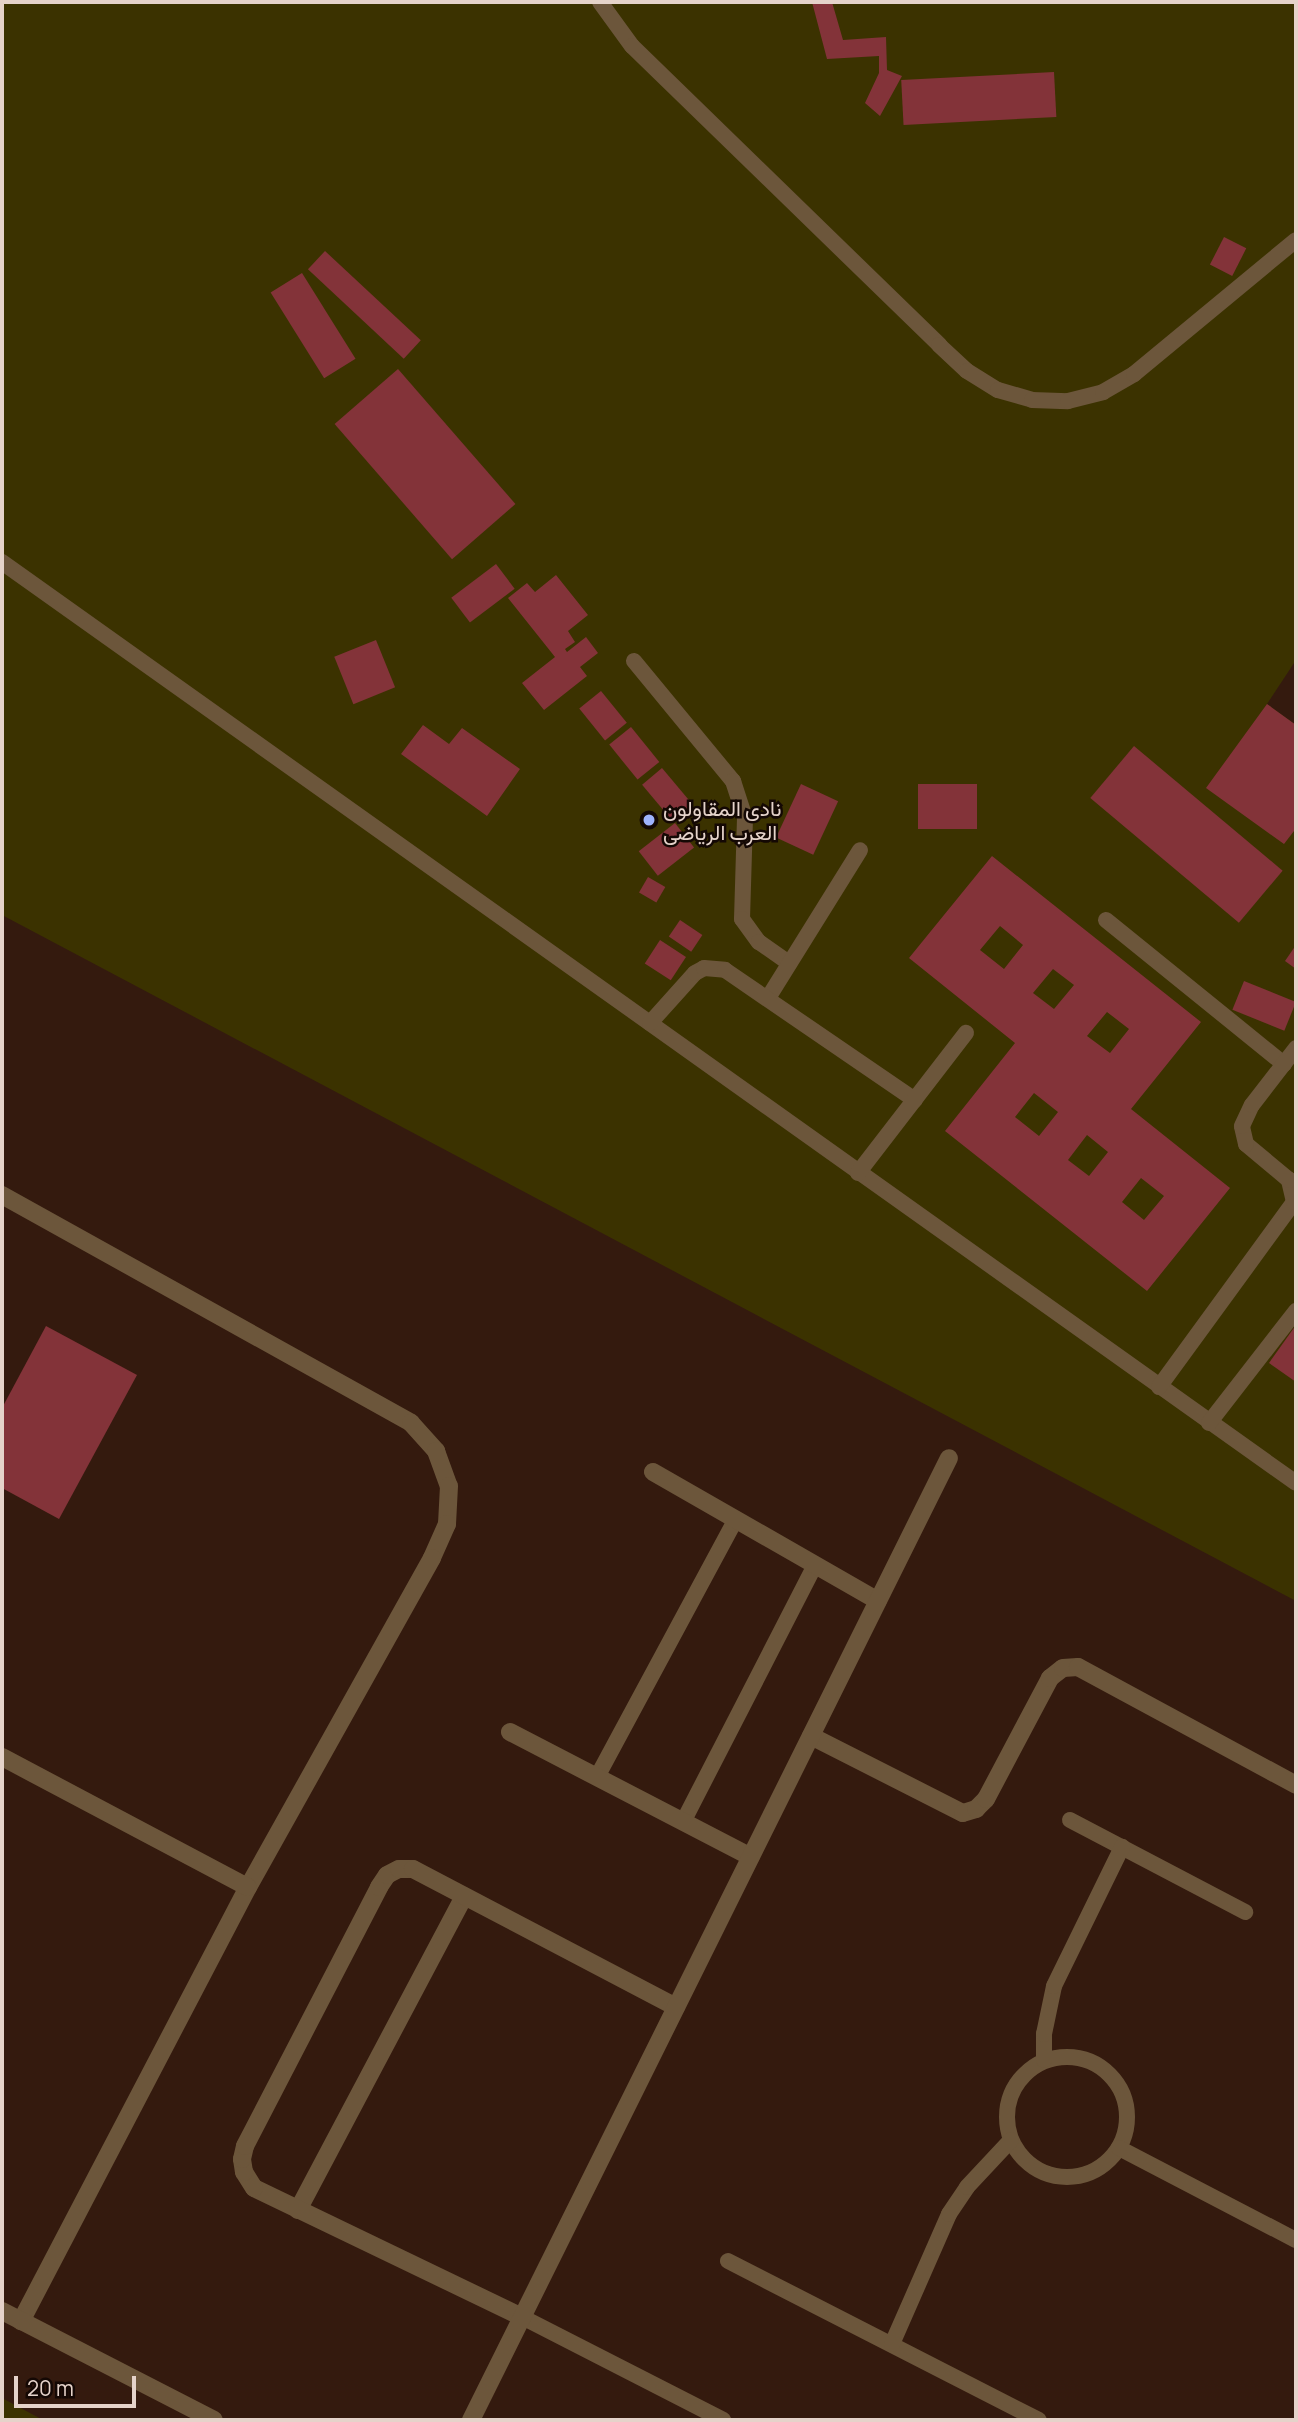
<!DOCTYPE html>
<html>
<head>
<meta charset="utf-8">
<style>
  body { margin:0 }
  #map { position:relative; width:1298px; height:2422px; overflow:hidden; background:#341a0e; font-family:Manrope,Vazirmatn,sans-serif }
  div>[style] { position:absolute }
  .green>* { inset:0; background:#3b3200 }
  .building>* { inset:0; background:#833339; transform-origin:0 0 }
  .lane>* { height:16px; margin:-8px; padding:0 8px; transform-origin:8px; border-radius:8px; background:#6c563b }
  .lane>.ring { margin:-8px; padding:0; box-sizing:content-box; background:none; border:16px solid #6c563b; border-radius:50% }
  .street>* { height:18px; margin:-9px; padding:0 9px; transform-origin:9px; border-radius:9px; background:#6c563b }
  .dots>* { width:19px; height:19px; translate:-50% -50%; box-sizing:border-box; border:4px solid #140804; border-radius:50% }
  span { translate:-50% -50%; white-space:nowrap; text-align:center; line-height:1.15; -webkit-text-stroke:5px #140804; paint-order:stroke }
  .poi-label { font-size:21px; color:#e5d3ca }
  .left { translate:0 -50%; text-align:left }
  .frame { position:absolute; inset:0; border:4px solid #e5d3ca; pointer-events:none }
  .scale { position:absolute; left:14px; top:2376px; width:122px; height:32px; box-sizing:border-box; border:4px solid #e5d3ca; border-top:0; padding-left:9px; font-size:21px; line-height:24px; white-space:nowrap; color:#e5d3ca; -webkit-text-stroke:5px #140804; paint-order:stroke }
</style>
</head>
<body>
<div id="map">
  <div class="green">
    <i style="clip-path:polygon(2px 2px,1296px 2px,1296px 660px,1267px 704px,1296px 725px,1296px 1601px,2px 915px)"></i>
    <i style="clip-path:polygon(2px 2398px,43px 2420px,2px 2420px)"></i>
  </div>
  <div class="building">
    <i style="clip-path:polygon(812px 2px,832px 2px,843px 40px,886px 37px,887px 70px,902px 76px,880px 116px,865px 103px,879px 73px,879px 56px,827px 59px)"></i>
    <i style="left:1054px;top:72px;width:45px;height:153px;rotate:87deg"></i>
    <i style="left:1224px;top:237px;width:25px;height:31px;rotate:27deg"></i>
    <i style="left:325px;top:251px;width:131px;height:25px;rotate:43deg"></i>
    <i style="left:302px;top:273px;width:101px;height:37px;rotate:58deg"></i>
    <i style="left:398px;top:369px;width:179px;height:84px;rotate:49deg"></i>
    <i style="left:496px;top:564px;width:31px;height:56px;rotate:53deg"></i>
    <i style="clip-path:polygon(556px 575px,588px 615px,568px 631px,575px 642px,565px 649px,567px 652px,586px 637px,598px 653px,580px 667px,587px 676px,544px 710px,522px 683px,555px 657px,508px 598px,527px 583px,535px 592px)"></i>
    <i style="left:376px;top:640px;width:51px;height:45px;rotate:68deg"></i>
    <i style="left:601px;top:691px;width:41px;height:28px;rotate:51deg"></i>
    <i style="clip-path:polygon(1267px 704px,1296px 725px,1296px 833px,1294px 831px,1284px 844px,1206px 788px)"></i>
    <i style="clip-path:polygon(423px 725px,449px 744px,462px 728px,520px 769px,487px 816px,401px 754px)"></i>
    <i style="left:631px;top:727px;width:45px;height:28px;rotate:51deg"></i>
    <i style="left:1134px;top:746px;width:194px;height:68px;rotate:40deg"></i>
    <i style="left:662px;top:768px;width:47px;height:26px;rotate:50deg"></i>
    <i style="left:801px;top:784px;width:41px;height:59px;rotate:25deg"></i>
    <i style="left:918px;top:784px;width:59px;height:45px"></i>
    <i style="left:675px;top:823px;width:31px;height:46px;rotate:52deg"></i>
    <i style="clip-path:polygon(evenodd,992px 856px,1201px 1022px,1131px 1109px,1230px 1188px,1147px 1291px,945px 1131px,1015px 1043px,909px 958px,992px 856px,1000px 926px,1023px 945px,1004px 969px,980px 950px,1000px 926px,992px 856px,1053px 969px,1074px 985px,1054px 1009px,1033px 993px,1053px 969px,992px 856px,1107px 1012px,1129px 1029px,1110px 1053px,1087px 1036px,1107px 1012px,992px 856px,1034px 1093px,1058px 1112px,1039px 1136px,1015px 1117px,1034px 1093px,992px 856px,1087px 1135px,1108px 1152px,1089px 1176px,1068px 1160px,1087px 1135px,992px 856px,1141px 1178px,1164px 1196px,1144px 1220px,1122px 1202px,1141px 1178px)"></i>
    <i style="left:648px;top:877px;width:20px;height:18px;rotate:30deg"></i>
    <i style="left:680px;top:920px;width:27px;height:20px;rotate:34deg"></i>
    <i style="left:660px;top:940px;width:31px;height:28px;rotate:33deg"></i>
    <i style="clip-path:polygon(1296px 945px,1296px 969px,1285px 961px)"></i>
    <i style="left:1244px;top:981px;width:56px;height:31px;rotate:22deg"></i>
    <i style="clip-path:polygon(1296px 1325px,1296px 1382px,1269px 1363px)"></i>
    <i style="clip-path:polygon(46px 1326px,137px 1375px,59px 1519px,2px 1488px,2px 1408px)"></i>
  </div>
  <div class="lane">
    <i style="left:600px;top:2px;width:54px;rotate:54deg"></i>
    <i style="left:632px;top:46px;width:429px;rotate:44.2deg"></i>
    <i style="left:939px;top:345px;width:38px;rotate:43deg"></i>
    <i style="left:967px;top:371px;width:36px;rotate:32deg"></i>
    <i style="left:998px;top:390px;width:35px;rotate:16deg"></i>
    <i style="left:1032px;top:400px;width:36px;rotate:2deg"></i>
    <i style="left:1068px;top:401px;width:36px;rotate:-14deg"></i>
    <i style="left:1103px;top:392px;width:36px;rotate:-30deg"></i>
    <i style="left:1134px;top:374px;width:210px;rotate:-39.6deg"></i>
    <i style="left:2px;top:562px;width:1588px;rotate:35.44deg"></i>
    <i style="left:634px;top:661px;width:156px;rotate:50.5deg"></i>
    <i style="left:733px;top:781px;width:39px;rotate:72deg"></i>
    <i style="left:745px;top:818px;width:101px;rotate:91.7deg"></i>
    <i style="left:742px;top:919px;width:29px;rotate:54deg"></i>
    <i style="left:759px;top:942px;width:37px;rotate:35deg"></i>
    <i style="left:1106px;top:920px;width:229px;rotate:39deg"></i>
    <i style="left:768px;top:998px;width:174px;rotate:-58.1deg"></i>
    <i style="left:650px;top:1023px;width:67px;rotate:-48deg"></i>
    <i style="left:695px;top:973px;width:10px;rotate:-29deg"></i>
    <i style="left:704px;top:968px;width:21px;rotate:5deg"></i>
    <i style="left:725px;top:970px;width:230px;rotate:34.4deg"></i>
    <i style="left:858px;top:1173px;width:177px;rotate:-52.4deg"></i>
    <i style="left:1159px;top:1387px;width:229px;rotate:-53.9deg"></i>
    <i style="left:1294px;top:1202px;width:23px;rotate:-103deg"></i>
    <i style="left:1289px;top:1180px;width:56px;rotate:-140.1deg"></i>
    <i style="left:1246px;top:1144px;width:18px;rotate:-103deg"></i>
    <i style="left:1242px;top:1126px;width:23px;rotate:-65deg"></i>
    <i style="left:1252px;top:1105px;width:72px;rotate:-52.3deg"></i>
    <i style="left:1209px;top:1423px;width:142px;rotate:-52.2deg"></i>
    <i style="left:597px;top:1777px;width:293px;rotate:-61.7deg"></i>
    <i style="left:1070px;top:1820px;width:198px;rotate:27.7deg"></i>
    <i style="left:683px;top:1822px;width:289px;rotate:-62.8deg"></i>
    <i class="ring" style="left:1007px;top:2057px;width:104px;height:104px"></i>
    <i style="left:1044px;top:2060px;width:26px;rotate:-90deg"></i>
    <i style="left:1044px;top:2034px;width:49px;rotate:-78.2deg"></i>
    <i style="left:1054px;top:1986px;width:155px;rotate:-63.9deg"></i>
    <i style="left:1119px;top:2148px;width:199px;rotate:27.5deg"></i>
    <i style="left:728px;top:2261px;width:349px;rotate:27.1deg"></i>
    <i style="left:522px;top:2317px;width:226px;rotate:27.1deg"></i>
    <i style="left:892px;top:2344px;width:142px;rotate:-66.3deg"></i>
    <i style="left:949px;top:2214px;width:32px;rotate:-56deg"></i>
    <i style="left:967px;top:2187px;width:64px;rotate:-46.9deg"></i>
  </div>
  <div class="street">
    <i style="left:2px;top:1195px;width:468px;rotate:29.1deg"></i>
    <i style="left:411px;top:1423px;width:38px;rotate:48deg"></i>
    <i style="left:436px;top:1451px;width:37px;rotate:70deg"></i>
    <i style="left:449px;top:1486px;width:38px;rotate:93deg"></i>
    <i style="left:447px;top:1524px;width:37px;rotate:114deg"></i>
    <i style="left:432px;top:1558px;width:377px;rotate:119.2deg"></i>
    <i style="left:248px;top:1887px;width:490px;rotate:117.6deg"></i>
    <i style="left:653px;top:1472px;width:259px;rotate:29.8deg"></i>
    <i style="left:510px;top:1732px;width:271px;rotate:27.4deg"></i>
    <i style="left:811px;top:1736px;width:170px;rotate:26.9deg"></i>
    <i style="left:963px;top:1813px;width:14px;rotate:-17deg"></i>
    <i style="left:976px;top:1809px;width:14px;rotate:-45deg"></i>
    <i style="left:986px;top:1799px;width:137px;rotate:-62.1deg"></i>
    <i style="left:1050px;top:1678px;width:16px;rotate:-38deg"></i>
    <i style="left:1063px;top:1668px;width:15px;rotate:-4deg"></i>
    <i style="left:1078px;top:1667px;width:248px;rotate:28.4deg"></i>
    <i style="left:2px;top:1757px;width:278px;rotate:27.9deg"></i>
    <i style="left:298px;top:2210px;width:355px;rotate:-62.1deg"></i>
    <i style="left:2px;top:2311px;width:238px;rotate:27.2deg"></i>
    <i style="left:522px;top:2317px;width:297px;rotate:-154.3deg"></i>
    <i style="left:254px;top:2188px;width:19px;rotate:-122deg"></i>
    <i style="left:244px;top:2172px;width:13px;rotate:-99deg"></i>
    <i style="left:242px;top:2159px;width:13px;rotate:-77deg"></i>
    <i style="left:245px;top:2146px;width:292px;rotate:-62.6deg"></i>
    <i style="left:379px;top:1887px;width:14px;rotate:-56deg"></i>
    <i style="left:387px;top:1875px;width:13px;rotate:-27deg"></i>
    <i style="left:399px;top:1869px;width:14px"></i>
    <i style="left:413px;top:1869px;width:297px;rotate:27.7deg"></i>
    <i style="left:471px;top:2420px;width:1074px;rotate:-63.58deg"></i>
  </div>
  <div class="dots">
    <i style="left:649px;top:820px;background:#9fb3fd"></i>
  </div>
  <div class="poi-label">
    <span class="left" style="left:663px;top:820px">نادى المقاولون<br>العرب الرياضى</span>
  </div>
  <div class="frame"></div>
  <div class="scale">20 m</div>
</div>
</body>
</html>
